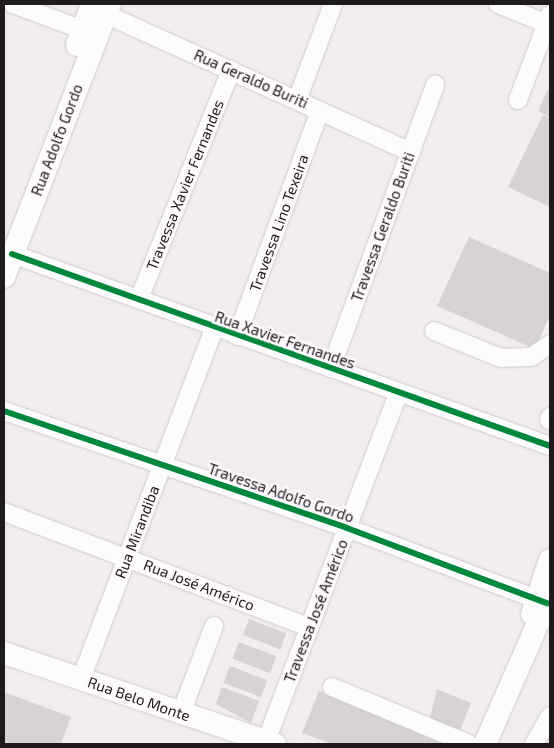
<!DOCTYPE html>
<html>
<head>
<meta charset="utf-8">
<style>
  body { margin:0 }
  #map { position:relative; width:554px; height:748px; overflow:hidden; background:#f2ecef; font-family:"Exo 2",sans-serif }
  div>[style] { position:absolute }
  .building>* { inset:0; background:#d7d2d5; transform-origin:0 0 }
  .roads { filter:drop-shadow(0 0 1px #cfcacd) drop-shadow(0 0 1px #cfcacd) }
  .minor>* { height:18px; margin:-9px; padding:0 9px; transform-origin:9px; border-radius:9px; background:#fdfcfd }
  .major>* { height:22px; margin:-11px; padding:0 11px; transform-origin:11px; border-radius:11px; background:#fdfcfd }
  .cycleway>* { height:6px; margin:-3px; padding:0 3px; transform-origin:3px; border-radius:3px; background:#00873e }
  span { translate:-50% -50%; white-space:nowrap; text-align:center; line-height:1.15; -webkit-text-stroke:5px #fff8fc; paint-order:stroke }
  .street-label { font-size:15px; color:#1e1a1d }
  .frame { position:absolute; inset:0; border:5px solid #1e1a1d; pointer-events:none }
</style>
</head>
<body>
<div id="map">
  <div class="building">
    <i style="clip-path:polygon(548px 89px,550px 90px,550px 117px,538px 111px)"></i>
    <i style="clip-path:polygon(543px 115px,550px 118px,550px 207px,508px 187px)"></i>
    <i style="clip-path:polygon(469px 237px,550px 273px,550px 315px,535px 349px,437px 306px)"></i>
    <i style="left:249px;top:619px;width:40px;height:17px;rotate:21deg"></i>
    <i style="left:239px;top:642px;width:40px;height:18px;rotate:21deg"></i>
    <i style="left:230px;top:666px;width:40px;height:18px;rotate:21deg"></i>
    <i style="clip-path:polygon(222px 687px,259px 701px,251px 723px,216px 704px)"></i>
    <i style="clip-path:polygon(437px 689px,471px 703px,458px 735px,429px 723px)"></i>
    <i style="clip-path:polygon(319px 691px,452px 741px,451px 744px,331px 744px,302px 733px)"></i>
    <i style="clip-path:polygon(4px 692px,71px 717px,61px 744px,4px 744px)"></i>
  </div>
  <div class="roads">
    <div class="minor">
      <i style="left:13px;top:4px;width:86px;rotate:20.3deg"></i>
      <i style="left:498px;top:4px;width:56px;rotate:22deg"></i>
      <i style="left:94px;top:9px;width:348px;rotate:24.3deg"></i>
      <i style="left:297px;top:100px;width:103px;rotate:-69.4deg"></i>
      <i style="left:518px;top:100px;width:91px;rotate:-69.4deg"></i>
      <i style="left:12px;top:254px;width:571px;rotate:19.64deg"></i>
      <i style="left:139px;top:299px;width:247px;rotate:-68.1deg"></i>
      <i style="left:434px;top:331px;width:72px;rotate:21.9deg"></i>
      <i style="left:501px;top:358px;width:30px;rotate:-2deg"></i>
      <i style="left:531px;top:357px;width:23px;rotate:-34deg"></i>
      <i style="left:237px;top:336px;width:240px;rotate:-69.8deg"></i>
      <i style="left:331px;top:368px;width:302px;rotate:-69.8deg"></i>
      <i style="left:4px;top:411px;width:362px;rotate:18.8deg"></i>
      <i style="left:347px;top:528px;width:214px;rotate:20.6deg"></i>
      <i style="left:549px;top:420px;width:3px;rotate:-72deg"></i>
      <i style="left:4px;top:512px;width:326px;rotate:20.7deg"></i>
      <i style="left:81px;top:679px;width:375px;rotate:-69.2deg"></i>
      <i style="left:332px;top:687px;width:148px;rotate:22.6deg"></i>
      <i style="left:181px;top:713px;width:93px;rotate:-69.2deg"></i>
      <i style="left:265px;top:744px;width:374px;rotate:-69.2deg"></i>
      <i style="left:534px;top:744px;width:32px;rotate:-60deg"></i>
    </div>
    <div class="major">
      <i style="left:77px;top:45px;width:44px;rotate:-69.9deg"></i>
      <i style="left:4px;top:277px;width:293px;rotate:-68.8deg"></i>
      <i style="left:532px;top:614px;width:57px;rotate:-71.6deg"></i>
      <i style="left:4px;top:653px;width:286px;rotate:18.6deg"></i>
      <i style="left:485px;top:744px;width:162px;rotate:-66.3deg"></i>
    </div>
  </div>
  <div class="cycleway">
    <i style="left:12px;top:254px;width:571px;rotate:19.64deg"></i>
    <i style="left:4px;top:411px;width:362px;rotate:18.8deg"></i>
    <i style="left:347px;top:528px;width:214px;rotate:20.6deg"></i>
  </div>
  <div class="street-label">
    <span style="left:251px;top:79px;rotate:24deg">Rua Geraldo Buriti</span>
    <span style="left:57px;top:140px;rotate:-69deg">Rua Adolfo Gordo</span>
    <span style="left:185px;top:185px;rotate:-68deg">Travessa Xavier Fernandes</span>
    <span style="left:279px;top:223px;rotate:-70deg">Travessa Lino Texeira</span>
    <span style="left:383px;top:227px;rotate:-70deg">Travessa Geraldo Buriti</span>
    <span style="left:285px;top:340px;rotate:19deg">Rua Xavier Fernandes</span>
    <span style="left:281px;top:493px;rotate:19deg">Travessa Adolfo Gordo</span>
    <span style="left:137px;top:532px;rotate:-69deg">Rua Mirandiba</span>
    <span style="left:199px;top:585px;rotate:21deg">Rua José Américo</span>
    <span style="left:316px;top:611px;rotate:-69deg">Travessa José Américo</span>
    <span style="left:139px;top:699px;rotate:19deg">Rua Belo Monte</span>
  </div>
  <div class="frame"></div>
</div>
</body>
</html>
